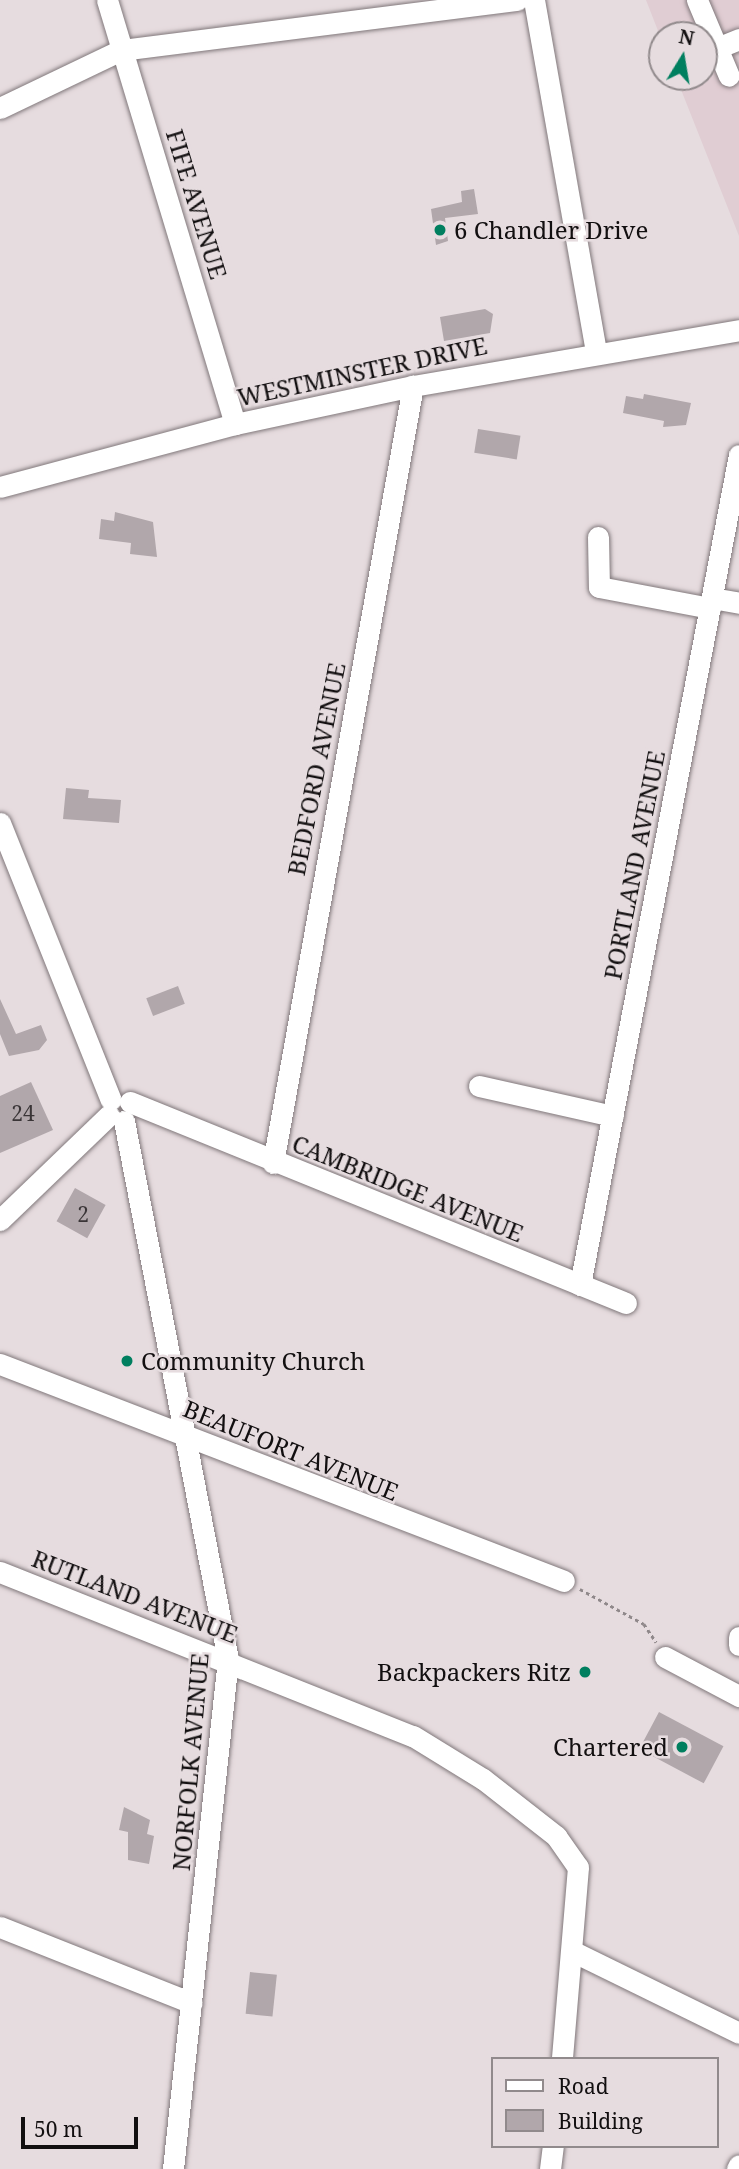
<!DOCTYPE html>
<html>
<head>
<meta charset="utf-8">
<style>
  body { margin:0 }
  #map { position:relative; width:739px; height:2169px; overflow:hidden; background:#e6dcdf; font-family:"Noto Serif",serif }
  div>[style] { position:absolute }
  .built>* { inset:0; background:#e0cdd3 }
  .building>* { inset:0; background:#b1a7ab; transform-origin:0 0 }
  .path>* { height:2.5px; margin-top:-1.25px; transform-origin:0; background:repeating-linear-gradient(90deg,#8f888a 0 3.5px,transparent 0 7px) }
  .roads { filter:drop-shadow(0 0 2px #81787b) drop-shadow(0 0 2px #81787b) }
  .minor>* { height:21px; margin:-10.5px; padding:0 10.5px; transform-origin:10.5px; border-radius:10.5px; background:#fff }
  .dots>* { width:19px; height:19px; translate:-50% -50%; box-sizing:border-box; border:4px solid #e6dcdf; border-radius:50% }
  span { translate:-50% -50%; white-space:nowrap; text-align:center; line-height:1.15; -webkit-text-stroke:5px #e6dcdf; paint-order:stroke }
  .number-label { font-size:21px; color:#3a3537 }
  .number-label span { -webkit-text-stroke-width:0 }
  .street-label { font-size:24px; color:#120f10 }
  .poi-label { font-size:24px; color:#120f10 }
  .left { translate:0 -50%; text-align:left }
  .right { translate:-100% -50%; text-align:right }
  .legend { position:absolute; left:491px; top:2057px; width:228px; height:91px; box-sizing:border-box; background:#e6dcdf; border:2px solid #918a8c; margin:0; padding:9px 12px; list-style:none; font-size:21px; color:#120f10 }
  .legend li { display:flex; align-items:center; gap:14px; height:35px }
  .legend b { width:35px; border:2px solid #918a8c }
  .north { position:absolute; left:648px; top:21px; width:70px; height:70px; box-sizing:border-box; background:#e6dcdf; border:2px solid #918a8c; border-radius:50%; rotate:11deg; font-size:19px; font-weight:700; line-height:28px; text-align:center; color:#120f10 }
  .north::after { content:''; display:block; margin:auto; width:24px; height:32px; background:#007f5f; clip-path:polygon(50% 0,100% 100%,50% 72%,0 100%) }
  .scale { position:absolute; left:21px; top:2117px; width:117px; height:32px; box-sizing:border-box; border:4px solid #120f10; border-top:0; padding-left:9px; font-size:21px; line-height:24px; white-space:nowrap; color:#120f10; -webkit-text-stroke:5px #e6dcdf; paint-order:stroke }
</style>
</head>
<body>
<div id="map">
  <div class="built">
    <i style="clip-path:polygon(646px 0,739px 0,739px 236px,676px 77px,704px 77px,704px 35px,662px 35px,662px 41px)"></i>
  </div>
  <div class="building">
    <i style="clip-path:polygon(474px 189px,478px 214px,445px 218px,448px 241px,436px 245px,431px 209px,462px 202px,461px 191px)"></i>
    <i style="clip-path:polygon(485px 309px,493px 314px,490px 333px,444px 341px,440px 317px)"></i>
    <i style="clip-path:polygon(644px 394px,691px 403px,686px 425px,663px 427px,664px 421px,623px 413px,626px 396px,643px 399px)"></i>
    <i style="left:478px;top:429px;width:43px;height:24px;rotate:9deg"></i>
    <i style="clip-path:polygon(115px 512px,153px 522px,157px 557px,130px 554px,131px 543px,99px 539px,101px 519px,114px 521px)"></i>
    <i style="clip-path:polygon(66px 788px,89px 790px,88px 798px,121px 800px,119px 823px,63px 819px)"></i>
    <i style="left:178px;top:986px;width:19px;height:34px;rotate:69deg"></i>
    <i style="clip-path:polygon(0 999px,16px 1034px,41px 1025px,47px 1040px,39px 1050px,9px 1056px,0 1034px)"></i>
    <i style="clip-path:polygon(31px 1082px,53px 1130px,0 1153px,0 1096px)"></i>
    <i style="left:75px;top:1188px;width:35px;height:38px;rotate:29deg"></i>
    <i style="left:659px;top:1712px;width:73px;height:42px;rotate:28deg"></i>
    <i style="clip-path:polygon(124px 1807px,150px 1820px,147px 1834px,154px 1836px,149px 1864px,128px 1860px,128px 1832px,119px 1830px)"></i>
    <i style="left:250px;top:1972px;width:27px;height:42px;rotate:6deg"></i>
  </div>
  <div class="path">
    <i style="left:580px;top:1589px;width:73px;rotate:28.7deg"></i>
    <i style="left:644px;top:1624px;width:22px;rotate:56deg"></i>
  </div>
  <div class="roads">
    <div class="minor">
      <i style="left:107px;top:0;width:443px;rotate:73.2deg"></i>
      <i style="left:534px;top:0;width:357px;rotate:80deg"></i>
      <i style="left:697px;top:0;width:82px;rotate:67.2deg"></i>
      <i style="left:717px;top:48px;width:24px;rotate:-22deg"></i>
      <i style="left:0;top:108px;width:134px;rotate:-25.6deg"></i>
      <i style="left:121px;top:50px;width:399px;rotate:-7.2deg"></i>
      <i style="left:0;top:487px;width:243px;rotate:-15deg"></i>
      <i style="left:235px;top:424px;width:182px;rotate:-12.1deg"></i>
      <i style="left:413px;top:386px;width:331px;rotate:-9.7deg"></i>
      <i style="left:598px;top:537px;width:50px;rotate:88.9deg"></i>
      <i style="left:599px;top:587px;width:113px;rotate:10.7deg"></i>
      <i style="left:712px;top:598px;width:27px;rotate:10deg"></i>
      <i style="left:0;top:823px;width:298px;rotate:68.2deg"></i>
      <i style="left:479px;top:1086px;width:137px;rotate:12.6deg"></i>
      <i style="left:130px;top:1102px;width:535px;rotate:22.06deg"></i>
      <i style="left:124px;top:1121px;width:548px;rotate:79.06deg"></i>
      <i style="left:228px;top:1659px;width:513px;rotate:96.16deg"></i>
      <i style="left:273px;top:1163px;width:790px;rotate:-79.79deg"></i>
      <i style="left:0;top:1220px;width:151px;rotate:-43.9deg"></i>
      <i style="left:580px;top:1285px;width:845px;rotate:-79.16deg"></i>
      <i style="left:0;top:1364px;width:604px;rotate:21.04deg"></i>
      <i style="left:0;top:1572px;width:444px;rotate:21.7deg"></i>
      <i style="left:413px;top:1736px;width:82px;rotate:31.6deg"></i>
      <i style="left:483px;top:1779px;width:93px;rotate:38deg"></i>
      <i style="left:556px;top:1836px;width:38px;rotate:55deg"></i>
      <i style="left:578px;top:1867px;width:193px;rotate:94.8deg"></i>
      <i style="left:739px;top:1637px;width:8px;rotate:90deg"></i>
      <i style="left:665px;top:1657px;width:84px;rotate:27.8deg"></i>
      <i style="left:0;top:1927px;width:206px;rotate:21.6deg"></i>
      <i style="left:574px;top:1952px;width:184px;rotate:26.1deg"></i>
      <i style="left:550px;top:2169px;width:23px;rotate:-83deg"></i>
      <i style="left:737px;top:2169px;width:4px;rotate:-63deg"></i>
    </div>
  </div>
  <div class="dots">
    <i style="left:440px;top:230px;background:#007f5f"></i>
    <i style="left:127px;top:1361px;background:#007f5f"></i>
    <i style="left:585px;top:1672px;background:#007f5f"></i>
    <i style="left:682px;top:1747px;background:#007f5f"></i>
  </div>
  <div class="number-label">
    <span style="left:23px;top:1113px">24</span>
    <span style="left:83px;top:1214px">2</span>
  </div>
  <div class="street-label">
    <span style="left:197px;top:204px;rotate:73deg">FIFE AVENUE</span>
    <span style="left:362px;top:371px;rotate:-12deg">WESTMINSTER DRIVE</span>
    <span style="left:316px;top:769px;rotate:-79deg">BEDFORD AVENUE</span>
    <span style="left:634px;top:865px;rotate:-79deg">PORTLAND AVENUE</span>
    <span style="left:408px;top:1188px;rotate:22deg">CAMBRIDGE AVENUE</span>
    <span style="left:291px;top:1450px;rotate:22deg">BEAUFORT AVENUE</span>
    <span style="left:135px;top:1596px;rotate:21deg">RUTLAND AVENUE</span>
    <span style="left:190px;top:1762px;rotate:-85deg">NORFOLK AVENUE</span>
  </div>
  <div class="poi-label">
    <span class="left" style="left:454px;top:230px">6 Chandler Drive</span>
    <span class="left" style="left:141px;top:1361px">Community Church</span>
    <span class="right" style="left:571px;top:1672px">Backpackers Ritz</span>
    <span class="right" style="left:668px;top:1747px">Chartered</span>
  </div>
  <ul class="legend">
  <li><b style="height:9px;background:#fff"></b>Road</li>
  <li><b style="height:19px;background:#b1a7ab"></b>Building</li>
  </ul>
  <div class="north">N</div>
  <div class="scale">50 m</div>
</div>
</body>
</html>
